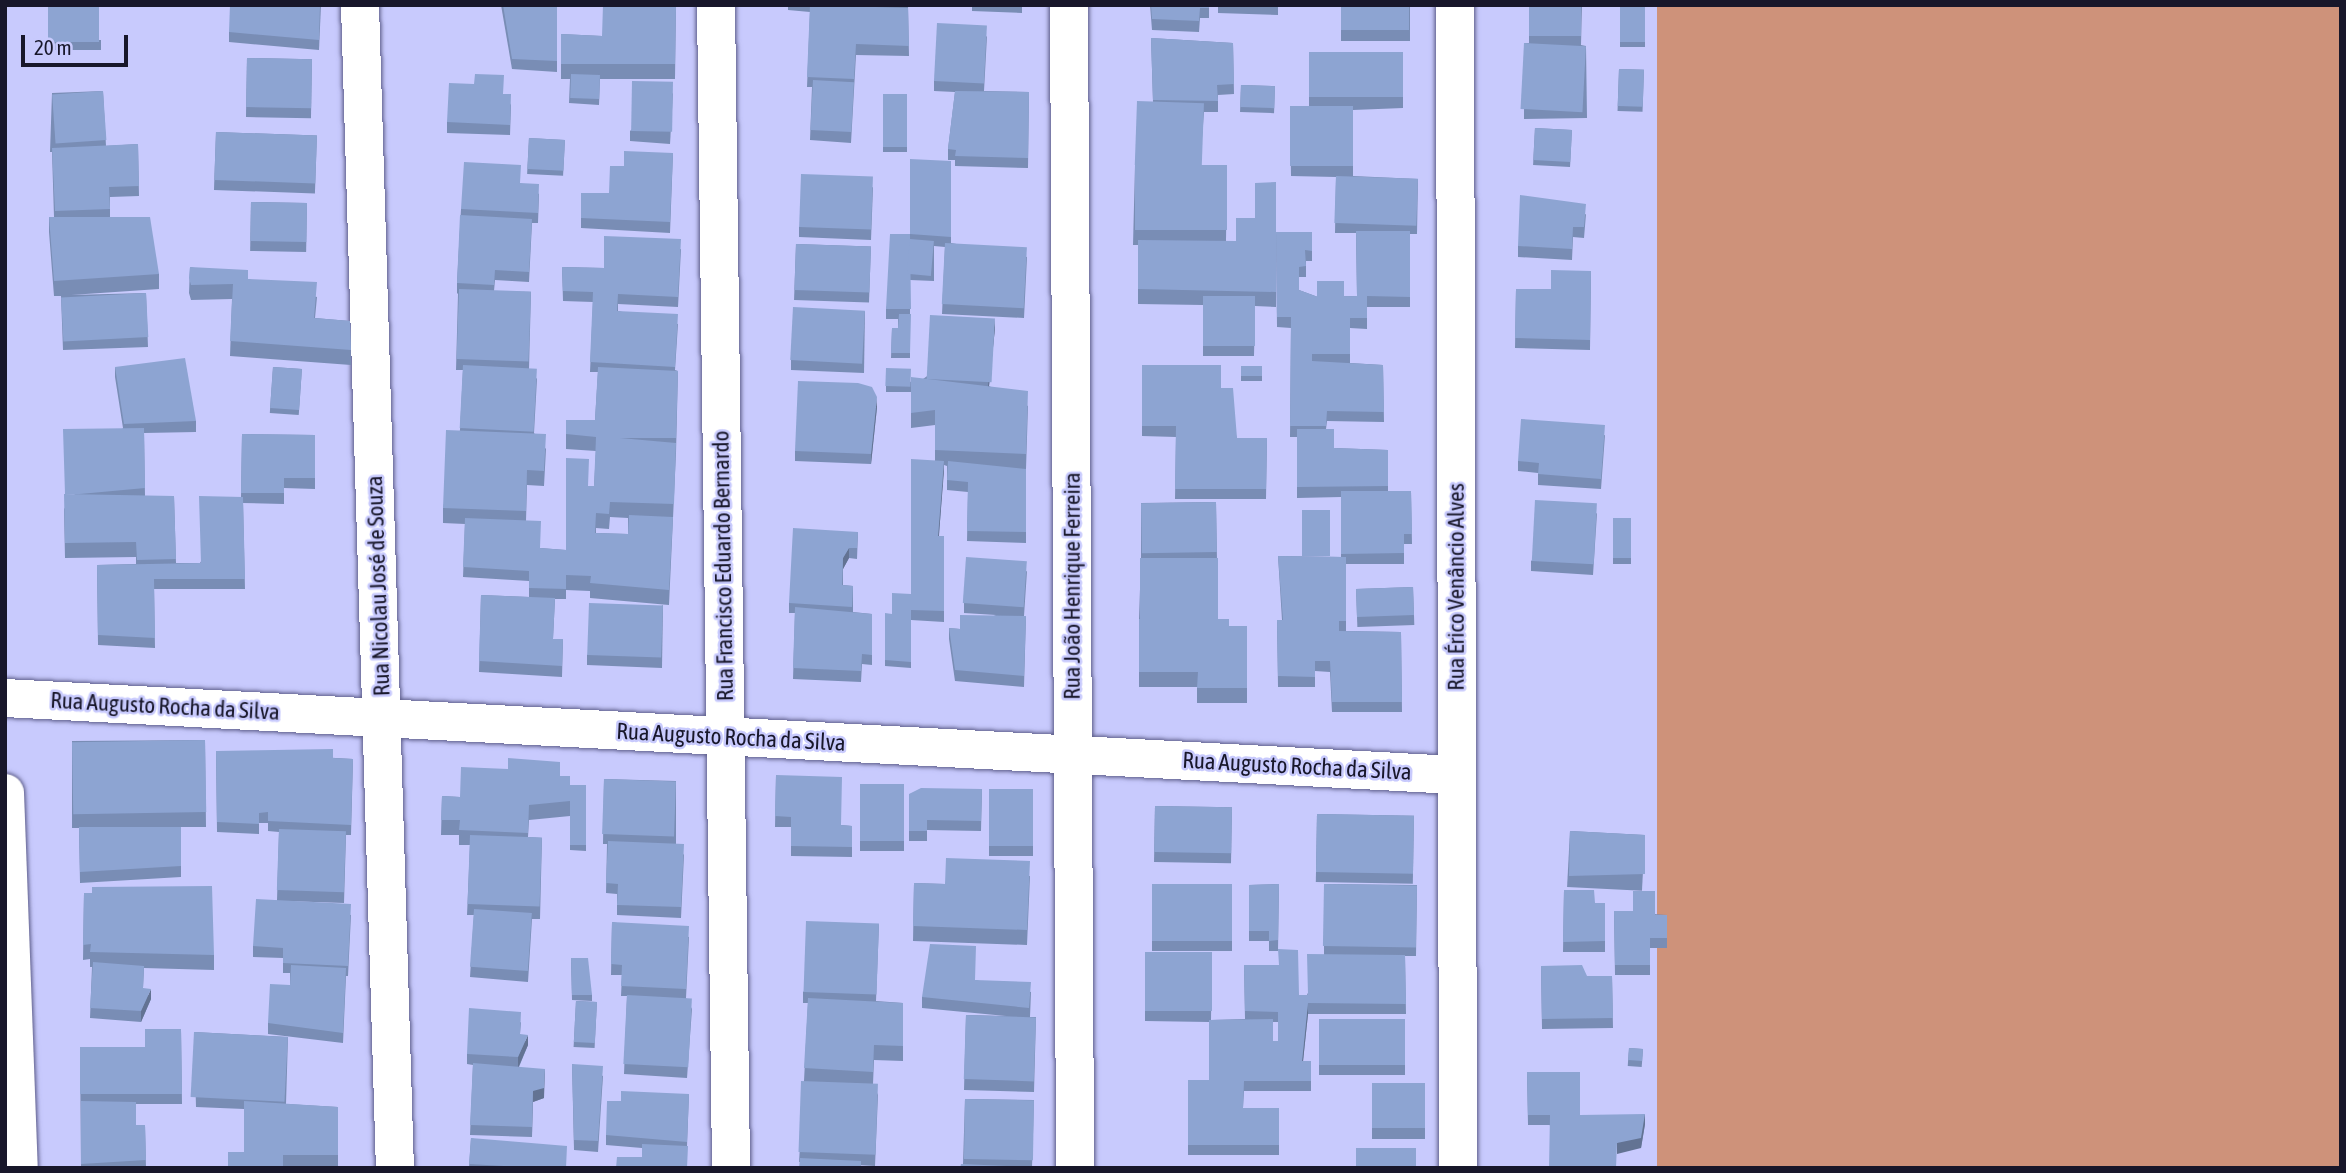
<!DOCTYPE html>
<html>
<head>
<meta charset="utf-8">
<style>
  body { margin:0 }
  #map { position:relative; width:2346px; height:1173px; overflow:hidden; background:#c8cafd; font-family:"Asap Condensed",sans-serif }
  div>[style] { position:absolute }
  .green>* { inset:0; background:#ce927a; transform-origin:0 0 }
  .roads { filter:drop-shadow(0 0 2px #5e5e8b) drop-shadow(0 0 2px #5e5e8b) }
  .street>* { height:38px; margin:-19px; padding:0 19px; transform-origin:19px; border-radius:19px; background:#fff }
  .secondary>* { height:38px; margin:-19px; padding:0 19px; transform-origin:19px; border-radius:19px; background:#fff }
  .wall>* { inset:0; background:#798db5; transform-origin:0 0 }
  .shaded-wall>* { inset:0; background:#637393 }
  .building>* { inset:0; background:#8da4d2; transform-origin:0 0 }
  span { translate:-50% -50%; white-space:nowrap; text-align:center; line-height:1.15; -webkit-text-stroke:5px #c8cafd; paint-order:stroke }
  .street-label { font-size:23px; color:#18172a }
  .frame { position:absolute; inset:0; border:7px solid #18172a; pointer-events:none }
  .scale { position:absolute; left:21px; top:35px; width:107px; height:32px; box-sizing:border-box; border:4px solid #18172a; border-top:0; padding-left:9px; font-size:21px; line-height:24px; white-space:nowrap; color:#18172a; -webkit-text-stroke:5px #c8cafd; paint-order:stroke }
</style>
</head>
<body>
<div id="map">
  <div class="green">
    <i style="left:1657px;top:5px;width:684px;height:1163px"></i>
  </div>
  <div class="roads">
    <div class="street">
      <i style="left:360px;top:5px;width:1164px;rotate:88.28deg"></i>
      <i style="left:716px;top:5px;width:1163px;rotate:89.26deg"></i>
      <i style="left:1455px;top:5px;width:1163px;rotate:89.85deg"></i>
      <i style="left:5px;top:698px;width:1454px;rotate:3.04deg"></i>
    </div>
    <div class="secondary">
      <i style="left:1069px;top:5px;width:1163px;rotate:89.7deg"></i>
      <i style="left:5px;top:793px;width:375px;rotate:87.9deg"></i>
    </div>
  </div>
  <div class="wall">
    <i style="clip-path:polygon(321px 5px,319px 50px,229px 42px,229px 32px)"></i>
    <i style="clip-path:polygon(501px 5px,557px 5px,557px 72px,512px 69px)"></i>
    <i style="clip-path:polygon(676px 5px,675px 79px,600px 79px,599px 105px,569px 103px,570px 79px,561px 79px,561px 34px,602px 36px)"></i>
    <i style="clip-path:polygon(788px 5px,908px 5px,909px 56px,856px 55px,851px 143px,810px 140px,812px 87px,807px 87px,810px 12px,788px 10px)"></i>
    <i style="clip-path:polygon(972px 5px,1022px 5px,1022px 13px,972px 11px)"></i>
    <i style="clip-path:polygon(1150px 5px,1209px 5px,1209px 18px,1200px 18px,1199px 32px,1152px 30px)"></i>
    <i style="clip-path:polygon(1218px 5px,1278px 5px,1278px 15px,1218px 13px)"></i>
    <i style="left:1341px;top:5px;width:69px;height:36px"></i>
    <i style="clip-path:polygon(1529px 5px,1582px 5px,1581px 45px,1586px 46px,1587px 118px,1524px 119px,1524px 43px,1529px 43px)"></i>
    <i style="left:1620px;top:5px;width:25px;height:42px"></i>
    <i style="clip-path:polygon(987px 36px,984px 91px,1029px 92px,1028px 168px,955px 166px,955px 160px,948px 160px,948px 149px,955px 92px,934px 91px,934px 81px)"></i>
    <i style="clip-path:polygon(1151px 38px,1233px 43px,1234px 94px,1218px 95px,1218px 112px,1204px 112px,1200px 165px,1227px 165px,1226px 241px,1236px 241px,1255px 218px,1276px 182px,1276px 307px,1255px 306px,1254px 356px,1203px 356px,1203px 305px,1138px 304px,1138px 245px,1133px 245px,1135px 165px,1136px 165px,1153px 102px)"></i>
    <i style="left:101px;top:40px;width:10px;height:54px;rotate:90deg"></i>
    <i style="clip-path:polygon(1403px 52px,1403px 108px,1353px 110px,1353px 176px,1418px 179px,1417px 234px,1410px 234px,1410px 307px,1367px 307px,1367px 329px,1350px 328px,1350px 363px,1383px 365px,1384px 422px,1327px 421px,1326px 429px,1334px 448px,1388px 450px,1388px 491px,1411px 491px,1412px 544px,1404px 544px,1404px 564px,1346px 564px,1346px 631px,1401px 632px,1402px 712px,1332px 712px,1330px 672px,1315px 671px,1315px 687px,1278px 687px,1277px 620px,1282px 620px,1278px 556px,1341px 557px,1341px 497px,1297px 498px,1297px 437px,1290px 437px,1291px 328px,1277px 327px,1276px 232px,1312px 232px,1312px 261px,1306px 261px,1306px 277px,1299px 277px,1299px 290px,1318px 297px,1357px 296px,1356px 233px,1335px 233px,1336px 177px,1291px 176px,1290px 106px,1309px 106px,1309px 53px)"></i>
    <i style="left:247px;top:58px;width:65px;height:59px;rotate:1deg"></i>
    <i style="left:1619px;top:69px;width:25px;height:42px;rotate:2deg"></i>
    <i style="left:1241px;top:85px;width:34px;height:27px;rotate:2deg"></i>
    <i style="clip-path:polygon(103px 91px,106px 146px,138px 144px,139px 196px,110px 197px,110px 217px,159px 274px,159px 289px,71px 295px,146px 293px,148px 347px,63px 350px,61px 296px,54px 296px,49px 232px,49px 217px,54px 217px,52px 152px,50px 152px,52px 93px)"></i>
    <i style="clip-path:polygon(673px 93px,670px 144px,630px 141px,630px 131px)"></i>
    <i style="clip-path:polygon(504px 94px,511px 105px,510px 135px,447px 133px,447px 122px)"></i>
    <i style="left:883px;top:94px;width:24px;height:58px"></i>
    <i style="left:1535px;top:128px;width:37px;height:37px;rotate:3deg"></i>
    <i style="left:216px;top:132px;width:101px;height:58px;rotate:2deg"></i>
    <i style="left:529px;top:138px;width:36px;height:36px;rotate:3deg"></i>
    <i style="clip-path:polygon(673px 153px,670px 233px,581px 228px,581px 193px,609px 193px,624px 166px)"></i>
    <i style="clip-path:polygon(951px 161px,951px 243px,1027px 257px,1024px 318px,942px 314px,945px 247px,934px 246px,934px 281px,910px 280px,910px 358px,891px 358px,892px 328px,898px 328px,898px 319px,886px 319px,886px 309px,910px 234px)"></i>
    <i style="clip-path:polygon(evenodd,520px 183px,539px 194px,538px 223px,532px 223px,529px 282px,495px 280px,494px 291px,531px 292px,529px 369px,537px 379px,534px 433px,546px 449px,544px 486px,527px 485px,526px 521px,540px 548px,566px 550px,588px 486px,594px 486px,596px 451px,566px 449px,566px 420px,595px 420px,598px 372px,590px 372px,593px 302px,563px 301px,562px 267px,604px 268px,681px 249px,678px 307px,618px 304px,618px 311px,678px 324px,675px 370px,678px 371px,676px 453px,669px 605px,590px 598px,590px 591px,566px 590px,566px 599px,555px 599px,553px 639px,563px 639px,562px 677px,479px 672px,481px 595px,529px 597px,529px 581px,463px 577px,465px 524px,443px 523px,443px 508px,460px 430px,463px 370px,456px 370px,458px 294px,457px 293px,457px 283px,461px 209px,520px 183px,610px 517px,628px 518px,628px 534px,596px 533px,596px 528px,609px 529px,610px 517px)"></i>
    <i style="clip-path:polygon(873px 187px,871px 240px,799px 237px,799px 227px)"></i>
    <i style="left:251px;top:202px;width:56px;height:49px;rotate:1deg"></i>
    <i style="clip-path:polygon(1586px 214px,1584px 238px,1573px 237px,1572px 260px,1518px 257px,1518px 246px)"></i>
    <i style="left:796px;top:244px;width:75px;height:56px;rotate:2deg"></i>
    <i style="clip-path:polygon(190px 267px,248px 279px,317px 297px,315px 318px,350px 321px,351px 365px,230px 356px,232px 299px,191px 300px,189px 293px)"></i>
    <i style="clip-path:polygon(1591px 271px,1590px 350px,1515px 348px,1516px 289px,1551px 289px)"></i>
    <i style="clip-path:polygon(865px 311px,864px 373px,791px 370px,791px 360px)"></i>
    <i style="clip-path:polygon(995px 328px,989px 386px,1028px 406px,1026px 469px,1026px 543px,967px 541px,968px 492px,947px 490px,947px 466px,944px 465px,939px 536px,944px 536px,944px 622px,911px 620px,911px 668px,885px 666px,885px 619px,892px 614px,911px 594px,935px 460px,935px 425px,911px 428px,911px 392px,886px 392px,886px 368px,911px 382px,923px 379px)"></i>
    <i style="clip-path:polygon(1142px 365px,1221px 388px,1237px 438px,1267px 438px,1266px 499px,1175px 499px,1176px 437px,1142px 436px)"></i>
    <i style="left:1241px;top:366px;width:21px;height:15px"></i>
    <i style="clip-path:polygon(115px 367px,196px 421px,196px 432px,144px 433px,145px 496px,174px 496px,176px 563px,200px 563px,241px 497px,242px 434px,315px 435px,315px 489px,284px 488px,284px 504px,243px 503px,245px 589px,154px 589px,155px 648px,98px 645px,97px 565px,136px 564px,136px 557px,65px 558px,64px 509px,123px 428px,115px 377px)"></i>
    <i style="left:273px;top:367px;width:29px;height:46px;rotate:4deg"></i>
    <i style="clip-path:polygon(877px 407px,871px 464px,795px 461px,795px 451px)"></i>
    <i style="clip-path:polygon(1605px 435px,1601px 489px,1538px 485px,1538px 473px,1518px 471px,1518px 461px)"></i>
    <i style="clip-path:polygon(1216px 502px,1218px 619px,1229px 626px,1247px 626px,1247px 703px,1197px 703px,1197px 687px,1139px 687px,1139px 619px,1141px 558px,1141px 503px)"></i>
    <i style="clip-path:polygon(1597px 513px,1593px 575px,1531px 571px,1531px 561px)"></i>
    <i style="left:1613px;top:518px;width:18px;height:46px"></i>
    <i style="clip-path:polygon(858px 532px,857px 559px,849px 558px,843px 569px,843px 585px,853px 586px,853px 612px,872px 614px,872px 665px,862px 664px,861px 682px,793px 679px,795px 613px,789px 613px,789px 603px)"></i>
    <i style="clip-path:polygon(1027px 571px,1024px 616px,1026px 616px,1024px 687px,955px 681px,949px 639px,949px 628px,960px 629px,996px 615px,964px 613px,964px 603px)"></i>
    <i style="left:1413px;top:587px;width:38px;height:57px;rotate:88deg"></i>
    <i style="clip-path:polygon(663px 605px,662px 668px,587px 665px,587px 655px)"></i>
    <i style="clip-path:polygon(205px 740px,206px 827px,181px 827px,181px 877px,80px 883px,79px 828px,72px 828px,72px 741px)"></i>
    <i style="clip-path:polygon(216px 751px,353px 759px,351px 835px,346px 835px,344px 903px,285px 901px,351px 915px,348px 976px,346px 976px,343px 1043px,268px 1034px,268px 1023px,290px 985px,290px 973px,283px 973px,283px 958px,253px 957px,253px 946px,277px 900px,279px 832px,268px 831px,268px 823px,259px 823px,259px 834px,217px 832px)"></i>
    <i style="clip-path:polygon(776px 775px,841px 825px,852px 826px,852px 857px,791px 856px,791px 827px,775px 827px)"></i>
    <i style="clip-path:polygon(560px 776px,570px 785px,586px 785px,586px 851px,570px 850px,570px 816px,529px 820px,528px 837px,542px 838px,540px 919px,532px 919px,528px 982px,470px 977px,474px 915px,467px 915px,470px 845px,459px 845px,459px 835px,441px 835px,442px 796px,460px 797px)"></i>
    <i style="clip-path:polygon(604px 779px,676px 781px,676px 844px,684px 855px,681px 918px,617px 915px,617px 894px,606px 893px,607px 844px,603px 844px)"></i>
    <i style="left:860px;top:784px;width:44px;height:67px"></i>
    <i style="clip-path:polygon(982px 789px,981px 831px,927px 830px,927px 841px,909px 841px,909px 794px)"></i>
    <i style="left:989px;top:789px;width:44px;height:67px"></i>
    <i style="left:1155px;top:806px;width:77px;height:56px;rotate:1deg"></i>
    <i style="left:1317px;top:814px;width:97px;height:68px;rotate:1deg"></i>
    <i style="left:1570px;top:831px;width:75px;height:56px;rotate:3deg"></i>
    <i style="clip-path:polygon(1030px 876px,1027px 945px,913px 941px,914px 883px,945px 884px)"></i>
    <i style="left:1152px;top:884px;width:80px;height:67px"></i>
    <i style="clip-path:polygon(1279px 884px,1278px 951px,1269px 951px,1269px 941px,1249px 941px,1249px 885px)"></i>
    <i style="clip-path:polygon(evenodd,1324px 884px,1417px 885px,1416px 956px,1405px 956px,1406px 1014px,1308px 1014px,1303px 1061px,1311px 1061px,1311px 1091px,1244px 1091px,1243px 1108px,1279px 1108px,1279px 1155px,1188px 1155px,1188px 1080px,1209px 1080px,1209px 1022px,1145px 1021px,1145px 952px,1212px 952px,1211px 1020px,1245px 1019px,1244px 965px,1299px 995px,1307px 995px,1324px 955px,1324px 884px,1273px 1022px,1278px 1022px,1278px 1041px,1273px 1041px,1273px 1022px)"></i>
    <i style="clip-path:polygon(1564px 890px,1595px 903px,1605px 903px,1605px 952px,1563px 952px)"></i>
    <i style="clip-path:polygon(84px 893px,214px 955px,214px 970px,144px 968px,143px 988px,151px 999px,141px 1022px,90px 1018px,92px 967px,90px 967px,90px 959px,83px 960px)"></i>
    <i style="clip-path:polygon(1614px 911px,1667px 915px,1667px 948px,1650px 948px,1650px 975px,1615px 975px)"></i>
    <i style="clip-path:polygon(612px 922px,689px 937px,686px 998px,692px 1009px,687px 1078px,624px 1074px,627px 996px,621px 996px,622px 975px,611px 975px)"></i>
    <i style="clip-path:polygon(879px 924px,876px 1001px,903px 1003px,903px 1061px,874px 1060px,873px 1084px,878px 1095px,875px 1166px,799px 1162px,804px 1081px,808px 1003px,803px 1003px,803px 992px)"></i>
    <i style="clip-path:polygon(571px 958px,592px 995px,592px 1001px,572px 1000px)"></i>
    <i style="clip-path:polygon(1541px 966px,1587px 976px,1612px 976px,1613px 1028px,1542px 1029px)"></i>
    <i style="clip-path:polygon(975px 980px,1031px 992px,1030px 1017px,1036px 1017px,1034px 1092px,964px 1090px,966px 1015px,1006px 1016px,922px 1008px,922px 997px)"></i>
    <i style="left:576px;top:1001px;width:21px;height:46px;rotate:3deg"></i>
    <i style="left:1405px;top:1019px;width:56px;height:86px;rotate:90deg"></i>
    <i style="clip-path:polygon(521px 1022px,520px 1034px,528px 1045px,519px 1067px,544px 1098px,533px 1102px,532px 1137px,470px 1135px,473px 1065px,467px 1064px,467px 1054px)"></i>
    <i style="clip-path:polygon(181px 1029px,182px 1104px,136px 1104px,136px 1125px,145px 1125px,146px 1168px,81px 1168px,80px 1047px,145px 1047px)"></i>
    <i style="clip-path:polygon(194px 1032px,288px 1037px,286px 1104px,338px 1107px,338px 1168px,228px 1168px,244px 1152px,244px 1109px,196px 1107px)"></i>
    <i style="left:1629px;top:1048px;width:14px;height:18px;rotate:4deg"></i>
    <i style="clip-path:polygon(572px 1064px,603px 1076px,598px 1152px,574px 1150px)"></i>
    <i style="clip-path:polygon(1527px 1072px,1580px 1115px,1645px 1124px,1641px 1148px,1549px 1125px,1528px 1125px)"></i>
    <i style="left:1372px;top:1083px;width:53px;height:56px"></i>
    <i style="clip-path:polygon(689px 1094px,687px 1146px,642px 1157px,642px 1148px,606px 1145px,606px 1135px,621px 1101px)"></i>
    <i style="clip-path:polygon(965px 1099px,1034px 1100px,1032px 1168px,960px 1168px,963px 1164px)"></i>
    <i style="clip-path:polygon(471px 1138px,567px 1168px,469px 1168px)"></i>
  </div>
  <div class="shaded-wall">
    <i style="clip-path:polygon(995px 318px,995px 328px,988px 396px,988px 386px)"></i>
    <i style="clip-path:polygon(877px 397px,877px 407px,871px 464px,871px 454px)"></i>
    <i style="clip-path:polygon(944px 461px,944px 471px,938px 546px,938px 536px)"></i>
    <i style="clip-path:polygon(849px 548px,849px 558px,843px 569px,843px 558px)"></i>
    <i style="clip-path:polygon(151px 989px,151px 999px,141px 1022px,141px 1011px)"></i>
    <i style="clip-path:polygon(1308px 1003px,1308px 1014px,1302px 1071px,1302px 1061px)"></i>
    <i style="clip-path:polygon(528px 1035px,528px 1045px,518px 1068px,518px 1057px)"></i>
    <i style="clip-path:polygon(545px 1069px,544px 1098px,533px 1102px,532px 1137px,533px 1091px)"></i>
    <i style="clip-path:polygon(1645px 1114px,1645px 1124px,1641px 1148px,1617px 1154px,1617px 1143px)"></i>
  </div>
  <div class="building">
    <i style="left:48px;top:5px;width:51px;height:37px"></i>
    <i style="clip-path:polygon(230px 5px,320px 5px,319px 40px,229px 32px)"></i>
    <i style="clip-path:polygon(503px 5px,557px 5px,557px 61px,512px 59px)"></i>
    <i style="clip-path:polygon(603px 5px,676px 5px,675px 64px,561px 64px,561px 34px,602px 36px)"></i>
    <i style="clip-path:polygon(810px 5px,908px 8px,909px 46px,856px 44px,854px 79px,807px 77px)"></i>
    <i style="clip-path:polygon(1151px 5px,1209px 5px,1209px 8px,1200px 8px,1199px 21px,1152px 19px)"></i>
    <i style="left:1341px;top:5px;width:68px;height:25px"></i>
    <i style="left:1529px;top:5px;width:52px;height:31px"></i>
    <i style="left:1620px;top:5px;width:25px;height:37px"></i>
    <i style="left:937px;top:23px;width:50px;height:58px;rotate:3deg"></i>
    <i style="clip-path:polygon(1151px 38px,1233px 43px,1234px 84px,1217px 85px,1218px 101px,1153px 100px)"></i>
    <i style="left:1524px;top:43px;width:62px;height:66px;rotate:3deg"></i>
    <i style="left:1403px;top:52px;width:45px;height:94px;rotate:90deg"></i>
    <i style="left:247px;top:58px;width:65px;height:49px;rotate:1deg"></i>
    <i style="left:1619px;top:69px;width:25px;height:37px;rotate:2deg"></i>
    <i style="clip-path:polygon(475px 74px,504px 75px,503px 94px,511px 94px,510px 125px,447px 122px,449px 83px,474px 84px)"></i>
    <i style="left:571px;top:74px;width:29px;height:24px;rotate:2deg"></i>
    <i style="left:813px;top:80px;width:41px;height:50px;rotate:3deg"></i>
    <i style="left:632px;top:81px;width:41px;height:50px;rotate:1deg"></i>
    <i style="left:1241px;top:85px;width:34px;height:22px;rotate:2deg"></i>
    <i style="left:103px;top:91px;width:49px;height:51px;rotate:86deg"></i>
    <i style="clip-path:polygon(955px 91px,1029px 92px,1028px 158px,955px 156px,956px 150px,948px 149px)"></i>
    <i style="left:883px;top:94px;width:24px;height:53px"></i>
    <i style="left:1137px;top:101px;width:67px;height:64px;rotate:2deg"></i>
    <i style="left:1290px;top:106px;width:63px;height:60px"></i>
    <i style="left:1535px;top:128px;width:37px;height:32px;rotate:3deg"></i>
    <i style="left:216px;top:132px;width:101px;height:48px;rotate:2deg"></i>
    <i style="left:529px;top:138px;width:36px;height:31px;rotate:3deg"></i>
    <i style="clip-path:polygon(138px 144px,139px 186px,109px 187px,110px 209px,55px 211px,52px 148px)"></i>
    <i style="clip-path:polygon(624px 151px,673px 153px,670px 222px,581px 218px,581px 193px,609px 193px,610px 166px,624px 166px)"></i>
    <i style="clip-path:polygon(910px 159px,951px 161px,951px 237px,910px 234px,911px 309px,886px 309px,890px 234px,910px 234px)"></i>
    <i style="clip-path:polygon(464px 162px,521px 165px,520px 183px,539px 184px,538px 213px,461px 209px)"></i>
    <i style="left:1135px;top:165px;width:92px;height:65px"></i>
    <i style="left:801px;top:174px;width:72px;height:53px;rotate:2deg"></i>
    <i style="left:1336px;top:176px;width:82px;height:47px;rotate:2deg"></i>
    <i style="clip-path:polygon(1276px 182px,1276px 292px,1138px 289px,1138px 240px,1236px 241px,1236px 218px,1255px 218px,1255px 183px)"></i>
    <i style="clip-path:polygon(1520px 195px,1586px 204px,1584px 227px,1573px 227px,1572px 249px,1518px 246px)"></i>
    <i style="left:251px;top:202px;width:56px;height:39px;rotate:1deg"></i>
    <i style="clip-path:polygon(460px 215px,532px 219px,529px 272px,495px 270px,494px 285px,457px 283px)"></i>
    <i style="clip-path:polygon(49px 217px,150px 217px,159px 274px,54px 281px)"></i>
    <i style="clip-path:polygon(1356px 231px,1410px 231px,1410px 297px,1367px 296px,1367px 318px,1350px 318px,1350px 354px,1312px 354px,1312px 361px,1383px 365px,1384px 412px,1327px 411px,1326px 426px,1290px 426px,1291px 317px,1277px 317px,1276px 232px,1312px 232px,1312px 251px,1305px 250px,1306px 266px,1299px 267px,1299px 290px,1318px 297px,1357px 296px)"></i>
    <i style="clip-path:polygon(604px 236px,681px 239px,678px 297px,618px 294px,617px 311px,678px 314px,675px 367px,590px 362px,593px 292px,563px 291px,562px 267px,604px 268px)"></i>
    <i style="left:910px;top:239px;width:24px;height:35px;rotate:5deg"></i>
    <i style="left:945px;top:243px;width:82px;height:61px;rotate:3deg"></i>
    <i style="left:796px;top:244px;width:75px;height:46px;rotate:2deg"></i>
    <i style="clip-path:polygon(190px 267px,248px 270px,248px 279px,317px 282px,314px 318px,350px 321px,351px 350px,230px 341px,233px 284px,191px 285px,189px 278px)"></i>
    <i style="clip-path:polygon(1551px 270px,1591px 271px,1590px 340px,1515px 338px,1516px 289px,1551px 289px)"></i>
    <i style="left:1344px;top:281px;width:16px;height:27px;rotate:90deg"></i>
    <i style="left:459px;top:289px;width:72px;height:70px;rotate:2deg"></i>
    <i style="left:146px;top:293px;width:44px;height:85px;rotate:87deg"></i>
    <i style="left:1203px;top:296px;width:52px;height:50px"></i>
    <i style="left:793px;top:307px;width:72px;height:53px;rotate:3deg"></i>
    <i style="clip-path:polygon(899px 314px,911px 314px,910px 353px,891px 353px,892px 328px,898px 328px)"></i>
    <i style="left:930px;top:315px;width:65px;height:64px;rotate:3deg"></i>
    <i style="clip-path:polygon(185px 358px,196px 421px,124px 424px,115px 367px)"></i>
    <i style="left:463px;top:365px;width:74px;height:63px;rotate:3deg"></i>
    <i style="clip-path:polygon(1142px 365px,1221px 365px,1221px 388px,1233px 388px,1237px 438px,1267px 438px,1266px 489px,1175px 489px,1176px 426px,1142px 426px)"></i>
    <i style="left:1241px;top:366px;width:21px;height:10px"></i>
    <i style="left:273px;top:367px;width:29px;height:41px;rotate:4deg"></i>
    <i style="clip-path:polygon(598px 367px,678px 371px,676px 438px,620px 438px,676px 443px,674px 504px,610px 502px,609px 514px,596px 513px,595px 533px,628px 534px,629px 515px,673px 517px,669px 590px,590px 583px,591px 576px,566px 575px,566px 458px,589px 459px,588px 486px,594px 486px,596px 437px,566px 434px,566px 420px,595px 420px)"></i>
    <i style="left:886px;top:368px;width:25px;height:18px;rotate:2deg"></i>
    <i style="clip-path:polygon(911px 377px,1028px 391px,1026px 454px,935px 450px,935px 410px,911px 413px)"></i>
    <i style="clip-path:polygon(798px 381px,858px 383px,872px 387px,877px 397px,871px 454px,795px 451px)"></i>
    <i style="clip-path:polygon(1521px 419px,1605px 425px,1601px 479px,1538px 474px,1539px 463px,1518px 461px)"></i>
    <i style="clip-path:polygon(144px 428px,145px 488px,80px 494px,65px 494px,63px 429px)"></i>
    <i style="clip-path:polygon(1297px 429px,1334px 429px,1334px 448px,1388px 450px,1388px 486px,1297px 487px)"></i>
    <i style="clip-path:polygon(446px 430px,546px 434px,544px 471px,527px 470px,526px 511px,443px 508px)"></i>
    <i style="clip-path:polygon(242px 434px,315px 435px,315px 478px,284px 478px,284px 493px,241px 493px)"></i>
    <i style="clip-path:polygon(911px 459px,944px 461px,938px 536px,944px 536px,944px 611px,911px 610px)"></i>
    <i style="clip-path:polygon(948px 461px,1026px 469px,1026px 532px,967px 531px,968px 482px,947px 480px)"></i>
    <i style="clip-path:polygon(1341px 491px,1411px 491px,1412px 534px,1404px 534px,1404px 553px,1341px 554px)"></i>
    <i style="clip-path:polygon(64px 494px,174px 496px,176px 559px,137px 560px,136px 542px,65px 543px)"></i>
    <i style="clip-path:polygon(199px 496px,243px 497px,245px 579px,154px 579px,155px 638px,98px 635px,97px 565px,201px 563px)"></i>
    <i style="left:1535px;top:500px;width:62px;height:61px;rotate:3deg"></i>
    <i style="left:1216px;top:502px;width:50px;height:75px;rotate:89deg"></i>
    <i style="left:1302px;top:510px;width:28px;height:46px"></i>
    <i style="clip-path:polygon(465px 518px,541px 521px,540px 548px,566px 550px,566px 589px,529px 588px,529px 571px,463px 567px)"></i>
    <i style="left:1613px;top:518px;width:18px;height:40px"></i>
    <i style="clip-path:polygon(793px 528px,858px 532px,857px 548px,849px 548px,843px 558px,842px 585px,853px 586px,852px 607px,789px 603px)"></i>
    <i style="clip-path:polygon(1278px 556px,1346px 557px,1346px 621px,1339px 621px,1339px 631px,1401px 632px,1402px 702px,1332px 702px,1330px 661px,1315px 661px,1315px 677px,1278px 676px,1277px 620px,1283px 620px)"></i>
    <i style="left:966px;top:557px;width:61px;height:46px;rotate:4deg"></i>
    <i style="left:1140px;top:558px;width:78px;height:61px"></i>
    <i style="left:1413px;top:587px;width:28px;height:57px;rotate:88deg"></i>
    <i style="clip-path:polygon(892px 593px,911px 594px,911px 662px,885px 660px,885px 613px,892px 614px)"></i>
    <i style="clip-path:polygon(481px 595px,555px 598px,553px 639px,563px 639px,562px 666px,479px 661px)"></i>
    <i style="left:589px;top:603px;width:74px;height:52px;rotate:2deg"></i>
    <i style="clip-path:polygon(795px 607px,872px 614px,872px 655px,862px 654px,861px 671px,793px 668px)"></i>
    <i style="clip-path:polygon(960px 615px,1026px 616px,1024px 676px,955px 670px,949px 628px,960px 629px)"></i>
    <i style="clip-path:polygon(1139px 619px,1229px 619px,1229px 626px,1247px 626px,1247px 688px,1197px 688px,1198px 672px,1139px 672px)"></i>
    <i style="left:205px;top:740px;width:72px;height:133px;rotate:89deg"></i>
    <i style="clip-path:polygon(333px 749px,333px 758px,353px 759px,351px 825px,268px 821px,268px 812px,259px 813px,259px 824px,217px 822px,216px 751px)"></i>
    <i style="clip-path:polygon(508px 758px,560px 762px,560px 776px,570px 776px,570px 801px,529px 805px,528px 833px,459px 830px,460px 820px,441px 820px,442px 796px,460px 797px,461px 767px,508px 769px)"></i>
    <i style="clip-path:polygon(776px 775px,842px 777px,841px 825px,852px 826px,852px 847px,791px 846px,791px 817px,775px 816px)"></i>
    <i style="left:604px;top:779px;width:72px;height:55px;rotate:2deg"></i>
    <i style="left:860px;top:784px;width:44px;height:57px"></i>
    <i style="left:570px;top:785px;width:16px;height:60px"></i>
    <i style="clip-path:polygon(921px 788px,982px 789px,981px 821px,927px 820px,927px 831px,909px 831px,909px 794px)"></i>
    <i style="left:989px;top:789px;width:44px;height:57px"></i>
    <i style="left:1155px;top:806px;width:77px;height:46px;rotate:1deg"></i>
    <i style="left:1317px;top:814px;width:97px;height:58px;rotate:1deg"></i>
    <i style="clip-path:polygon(79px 827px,181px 827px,181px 866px,80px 872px)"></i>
    <i style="left:279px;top:829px;width:67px;height:61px;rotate:2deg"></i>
    <i style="clip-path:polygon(1570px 831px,1645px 835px,1645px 874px,1569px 876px)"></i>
    <i style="left:470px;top:835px;width:72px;height:69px;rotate:2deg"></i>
    <i style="clip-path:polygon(608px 841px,684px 844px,681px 907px,617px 905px,618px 884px,606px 883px)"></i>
    <i style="clip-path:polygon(946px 858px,1030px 861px,1027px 930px,913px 926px,914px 883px,945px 884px)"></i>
    <i style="left:1152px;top:884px;width:80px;height:57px"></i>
    <i style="clip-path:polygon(1279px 884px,1278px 940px,1269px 941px,1269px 931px,1249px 931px,1249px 885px)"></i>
    <i style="left:1324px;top:884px;width:93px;height:62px;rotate:1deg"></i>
    <i style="clip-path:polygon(212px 886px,214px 955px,90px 952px,91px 944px,83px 945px,84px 893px,92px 893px,92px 887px)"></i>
    <i style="clip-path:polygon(1564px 890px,1594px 890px,1595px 903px,1605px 903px,1605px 941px,1563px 942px)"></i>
    <i style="clip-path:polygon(1633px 891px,1655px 891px,1655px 915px,1667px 915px,1667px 938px,1650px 938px,1650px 965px,1615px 965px,1614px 911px,1633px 911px)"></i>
    <i style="clip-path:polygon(256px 899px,351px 904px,348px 966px,283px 963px,283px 948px,253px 946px)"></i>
    <i style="left:474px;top:909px;width:58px;height:58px;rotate:4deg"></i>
    <i style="left:806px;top:921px;width:73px;height:71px;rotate:2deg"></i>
    <i style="clip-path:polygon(612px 922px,689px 926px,686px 989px,621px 986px,622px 965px,611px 964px)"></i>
    <i style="clip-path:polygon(930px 944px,976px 946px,975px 980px,1031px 982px,1029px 1008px,922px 997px)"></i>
    <i style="clip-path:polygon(1278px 949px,1298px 950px,1299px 995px,1308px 995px,1307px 954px,1405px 955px,1406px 1004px,1308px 1003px,1302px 1061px,1311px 1061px,1311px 1081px,1244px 1081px,1243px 1108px,1279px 1108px,1279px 1145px,1188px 1145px,1188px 1080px,1209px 1080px,1209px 1020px,1273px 1019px,1273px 1041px,1278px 1041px,1278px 1012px,1245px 1011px,1244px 965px,1279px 965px)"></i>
    <i style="left:1145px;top:952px;width:67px;height:59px"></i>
    <i style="clip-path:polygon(571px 958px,588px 958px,592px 995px,572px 995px)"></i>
    <i style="clip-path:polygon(93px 962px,144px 966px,143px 988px,151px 989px,141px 1011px,90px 1008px)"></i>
    <i style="clip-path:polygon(291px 965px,346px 968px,343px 1033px,268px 1023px,270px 984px,290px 985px)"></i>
    <i style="clip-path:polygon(1582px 965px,1587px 976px,1612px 976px,1613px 1018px,1542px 1019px,1541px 966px)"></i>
    <i style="left:627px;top:995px;width:65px;height:69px;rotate:3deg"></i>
    <i style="clip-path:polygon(808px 998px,903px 1003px,903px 1046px,874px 1045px,873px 1072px,804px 1068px)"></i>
    <i style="left:576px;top:1001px;width:21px;height:41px;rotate:3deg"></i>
    <i style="clip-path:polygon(469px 1008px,521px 1012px,520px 1034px,528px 1035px,518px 1057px,467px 1054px)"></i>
    <i style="left:966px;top:1015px;width:70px;height:64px;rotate:2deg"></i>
    <i style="left:1405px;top:1019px;width:46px;height:86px;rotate:90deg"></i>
    <i style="clip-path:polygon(145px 1029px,181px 1029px,182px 1094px,80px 1094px,80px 1047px,145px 1047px)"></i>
    <i style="left:194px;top:1032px;width:94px;height:65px;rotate:3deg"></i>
    <i style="left:1629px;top:1048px;width:14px;height:12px;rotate:4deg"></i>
    <i style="clip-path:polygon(473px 1063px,545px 1069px,544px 1088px,533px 1091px,532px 1127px,470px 1125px)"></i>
    <i style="clip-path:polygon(572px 1064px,603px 1066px,598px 1141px,574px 1140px)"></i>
    <i style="clip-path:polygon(1527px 1072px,1580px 1072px,1580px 1115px,1645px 1114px,1641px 1138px,1617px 1143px,1616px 1168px,1549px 1168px,1550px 1115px,1528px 1115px)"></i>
    <i style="left:801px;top:1081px;width:77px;height:71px;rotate:2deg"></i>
    <i style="left:1372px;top:1083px;width:53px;height:45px"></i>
    <i style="clip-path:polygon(621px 1091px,689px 1094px,687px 1142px,606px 1135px,607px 1101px,621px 1101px)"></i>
    <i style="left:965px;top:1099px;width:69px;height:60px;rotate:1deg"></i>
    <i style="clip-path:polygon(81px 1101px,136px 1102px,136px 1125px,145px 1125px,146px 1160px,81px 1164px)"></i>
    <i style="clip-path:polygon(244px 1101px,338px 1107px,338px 1155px,283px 1155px,283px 1168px,228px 1168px,228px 1152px,244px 1152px)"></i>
    <i style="clip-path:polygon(471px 1138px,567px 1146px,566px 1168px,521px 1168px,521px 1167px,469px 1164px)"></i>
    <i style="clip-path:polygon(642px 1144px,688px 1146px,687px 1168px,616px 1168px,617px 1157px,642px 1157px)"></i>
    <i style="left:1356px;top:1148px;width:60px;height:20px"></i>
    <i style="clip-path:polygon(800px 1158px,861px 1161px,861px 1168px,799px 1168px)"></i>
    <i style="clip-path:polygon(961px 1164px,1031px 1167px,1031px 1168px,960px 1168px)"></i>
  </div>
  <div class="street-label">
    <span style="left:723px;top:566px;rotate:-91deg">Rua Francisco Eduardo Bernardo</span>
    <span style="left:378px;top:586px;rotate:-92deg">Rua Nicolau José de Souza</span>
    <span style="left:1072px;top:586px;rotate:-90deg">Rua João Henrique Ferreira</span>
    <span style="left:1456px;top:587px;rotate:-90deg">Rua Érico Venâncio Alves</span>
    <span style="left:165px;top:706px;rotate:3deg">Rua Augusto Rocha da Silva</span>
    <span style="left:731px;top:737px;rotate:3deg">Rua Augusto Rocha da Silva</span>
    <span style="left:1297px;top:766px;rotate:3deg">Rua Augusto Rocha da Silva</span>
  </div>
  <div class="frame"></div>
  <div class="scale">20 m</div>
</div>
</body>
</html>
